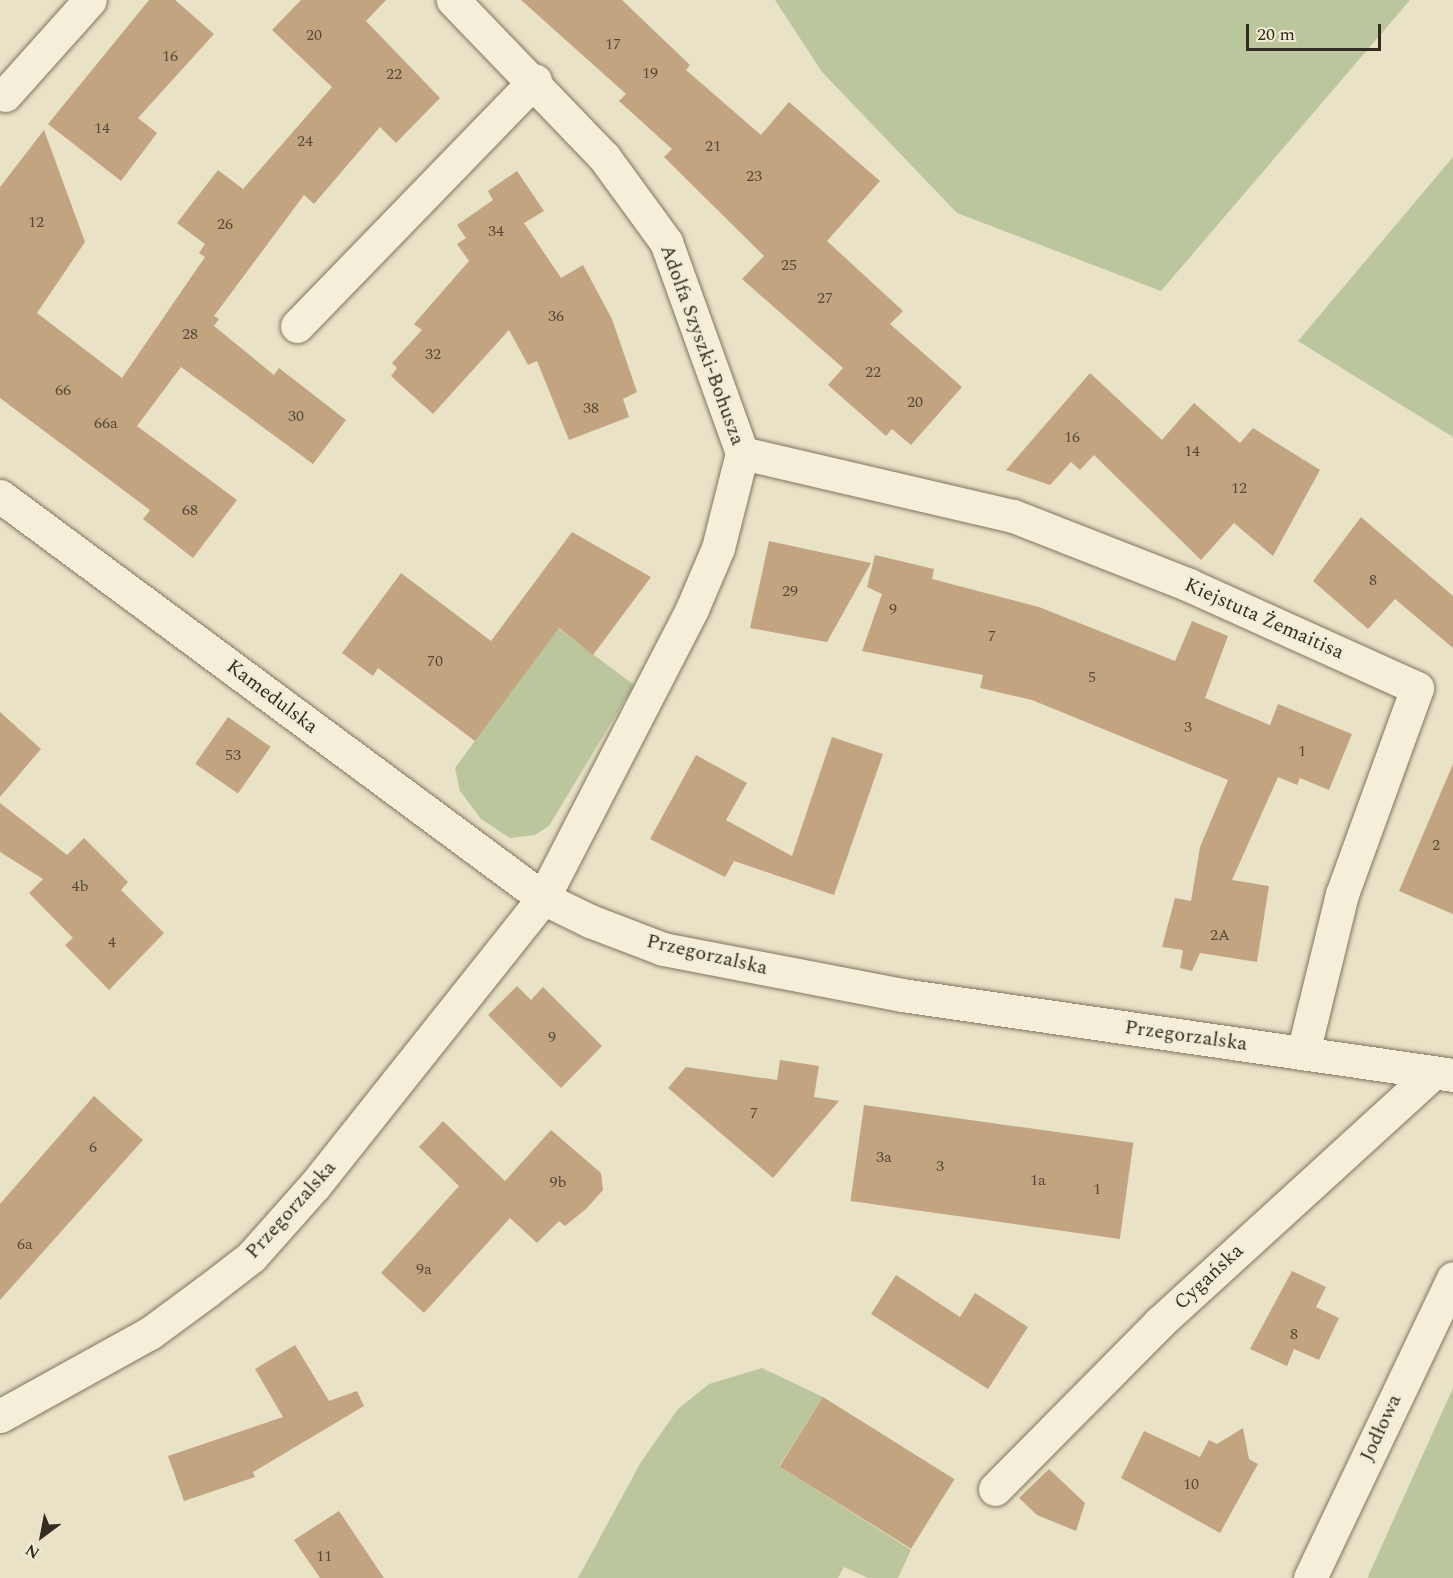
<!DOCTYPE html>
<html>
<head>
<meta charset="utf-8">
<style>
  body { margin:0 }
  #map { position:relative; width:1453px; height:1578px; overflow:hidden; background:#e9e2c7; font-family:Spectral,serif }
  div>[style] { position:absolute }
  .green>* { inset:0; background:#bcc69c }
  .building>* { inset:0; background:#c2a481; transform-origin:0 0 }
  .roads { filter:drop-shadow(0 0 2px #82755e) drop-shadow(0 0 2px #82755e) }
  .street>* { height:33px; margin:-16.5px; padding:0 16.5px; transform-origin:16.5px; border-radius:16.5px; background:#f5efd9 }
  span { translate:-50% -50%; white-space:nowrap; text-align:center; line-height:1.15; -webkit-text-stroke:5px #f1ecd5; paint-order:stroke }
  .number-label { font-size:16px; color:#584a38 }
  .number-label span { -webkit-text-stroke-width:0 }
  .street-label { font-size:20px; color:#342c20 }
  .north { position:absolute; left:12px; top:1506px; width:60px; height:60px; -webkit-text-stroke:4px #f1ecd5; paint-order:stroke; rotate:212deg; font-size:16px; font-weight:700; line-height:24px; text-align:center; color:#342c20 }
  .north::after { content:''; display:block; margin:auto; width:21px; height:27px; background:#342c20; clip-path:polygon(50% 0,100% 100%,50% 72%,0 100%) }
  .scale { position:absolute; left:1246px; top:24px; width:135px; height:27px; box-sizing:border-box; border:3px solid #342c20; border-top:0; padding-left:8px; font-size:18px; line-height:21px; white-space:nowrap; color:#342c20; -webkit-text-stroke:4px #f1ecd5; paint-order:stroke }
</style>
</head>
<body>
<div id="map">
  <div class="green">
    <i style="clip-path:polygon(775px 0,1410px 0,1161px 291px,957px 213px,822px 72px)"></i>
    <i style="clip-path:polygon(1453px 157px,1453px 437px,1298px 341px)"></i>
    <i style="clip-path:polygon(558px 628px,634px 685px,549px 826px,535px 835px,510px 838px,481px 819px,460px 791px,455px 768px)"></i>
    <i style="clip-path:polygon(762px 1368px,823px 1397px,779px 1466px,911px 1550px,898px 1578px,868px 1578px,844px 1567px,838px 1578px,578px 1578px,641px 1462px,678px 1409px,709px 1384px)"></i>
    <i style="clip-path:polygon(1453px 1388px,1453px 1578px,1368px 1578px,1369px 1574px)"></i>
  </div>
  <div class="building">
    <i style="clip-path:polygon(149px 0,175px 0,214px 34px,138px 118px,157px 133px,121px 181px,48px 124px)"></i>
    <i style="clip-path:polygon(301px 0,386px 0,366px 21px,440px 98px,396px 143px,380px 127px,314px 204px,304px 195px,214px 316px,219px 319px,214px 326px,274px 375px,279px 368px,346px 420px,313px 464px,181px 367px,137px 426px,237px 500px,193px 558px,143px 519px,150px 510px,0 398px,0 187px,44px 130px,85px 242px,37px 313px,122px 378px,205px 257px,199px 253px,205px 244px,177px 223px,218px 170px,243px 189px,332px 87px,272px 30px)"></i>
    <i style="clip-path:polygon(521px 0,622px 0,690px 65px,686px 70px,761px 135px,789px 102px,880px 181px,827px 241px,903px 311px,890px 324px,962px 387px,911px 445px,892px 429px,886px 436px,828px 385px,843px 368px,742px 279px,764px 256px,664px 157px,672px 149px,619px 101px,626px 94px)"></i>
    <i style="clip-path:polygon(517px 171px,544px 211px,524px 223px,561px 278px,583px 265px,612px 319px,637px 392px,623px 399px,629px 417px,569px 440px,537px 361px,528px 365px,509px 330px,433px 414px,391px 376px,397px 368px,392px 363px,422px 330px,414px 324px,469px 261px,457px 244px,466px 238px,457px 225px,493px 200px,488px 191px)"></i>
    <i style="clip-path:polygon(1090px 373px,1162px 440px,1194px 403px,1240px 443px,1253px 428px,1320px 470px,1273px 556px,1234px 523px,1201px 560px,1094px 455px,1080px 470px,1071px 462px,1050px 485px,1006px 470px)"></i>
    <i style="clip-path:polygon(1361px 517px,1453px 596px,1453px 648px,1395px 599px,1368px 629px,1313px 581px)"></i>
    <i style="clip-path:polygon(572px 532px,651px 577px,593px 655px,559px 628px,475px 741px,378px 668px,373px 676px,342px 653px,401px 573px,491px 641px)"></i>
    <i style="clip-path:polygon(769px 541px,871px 563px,827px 642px,750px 628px)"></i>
    <i style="clip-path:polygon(875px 555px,934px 569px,932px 579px,1039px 607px,1175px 661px,1192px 621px,1228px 636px,1205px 698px,1270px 725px,1278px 704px,1352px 734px,1329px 790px,1300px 778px,1297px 785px,1278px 777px,1232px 880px,1269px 886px,1257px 962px,1200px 953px,1192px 971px,1180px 968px,1183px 950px,1162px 947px,1175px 898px,1191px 901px,1200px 847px,1228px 780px,1032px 700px,980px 688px,983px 675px,862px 651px,882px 594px,867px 587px)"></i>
    <i style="clip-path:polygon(0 712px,41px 749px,0 797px)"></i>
    <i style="left:228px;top:717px;width:52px;height:57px;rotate:35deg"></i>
    <i style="clip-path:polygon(832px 737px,883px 754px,834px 895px,734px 861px,725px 877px,650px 839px,696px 755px,747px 783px,726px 820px,792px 856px)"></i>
    <i style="clip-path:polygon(1453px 764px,1453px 914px,1399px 891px)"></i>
    <i style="clip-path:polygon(0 803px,67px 855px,84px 838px,128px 882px,121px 890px,164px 933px,109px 990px,65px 945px,73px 938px,29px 893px,43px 879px,0 852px)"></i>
    <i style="clip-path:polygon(517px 986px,531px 1000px,543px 987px,602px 1046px,561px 1088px,488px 1015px)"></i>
    <i style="clip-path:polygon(780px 1060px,819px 1066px,814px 1097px,839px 1101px,773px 1178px,668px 1088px,686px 1067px,777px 1080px)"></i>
    <i style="clip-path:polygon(94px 1096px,143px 1140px,0 1300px,0 1204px)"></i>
    <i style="left:864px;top:1105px;width:272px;height:97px;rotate:8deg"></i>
    <i style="clip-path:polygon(443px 1121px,505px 1181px,551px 1130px,601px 1173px,603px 1190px,586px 1209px,565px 1226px,559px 1221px,537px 1243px,510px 1218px,424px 1313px,381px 1273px,459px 1186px,419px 1147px)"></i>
    <i style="clip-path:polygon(1292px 1271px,1326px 1287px,1316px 1307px,1339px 1318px,1319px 1360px,1294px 1349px,1287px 1366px,1250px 1349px)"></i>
    <i style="clip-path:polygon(896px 1275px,960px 1317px,975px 1293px,1028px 1327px,988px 1389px,871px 1314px)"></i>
    <i style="clip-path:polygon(295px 1345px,329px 1401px,357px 1391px,364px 1406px,253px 1472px,255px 1477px,184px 1501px,168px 1456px,283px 1417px,255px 1369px)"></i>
    <i style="left:823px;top:1397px;width:155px;height:82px;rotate:32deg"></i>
    <i style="clip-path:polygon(1243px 1428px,1249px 1459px,1258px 1464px,1220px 1533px,1121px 1478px,1144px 1431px,1200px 1457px,1209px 1440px,1217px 1444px)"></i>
    <i style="clip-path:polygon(1049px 1469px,1085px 1503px,1076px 1531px,1037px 1515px,1019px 1498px)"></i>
    <i style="clip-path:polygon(339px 1511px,384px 1578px,320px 1578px,294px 1540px)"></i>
  </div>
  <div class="roads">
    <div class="street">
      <i style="left:5px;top:95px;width:127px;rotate:-48.2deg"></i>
      <i style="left:297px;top:326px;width:342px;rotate:-45.9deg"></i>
      <i style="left:742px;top:453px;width:278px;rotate:13.1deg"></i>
      <i style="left:1013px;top:516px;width:189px;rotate:21.4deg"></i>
      <i style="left:1189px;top:585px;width:250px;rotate:24.3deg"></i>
      <i style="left:1417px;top:688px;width:219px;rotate:110deg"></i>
      <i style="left:1342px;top:894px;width:164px;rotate:103.8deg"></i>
      <i style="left:0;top:496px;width:676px;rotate:36.51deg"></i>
      <i style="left:543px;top:898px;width:52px;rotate:26.1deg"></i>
      <i style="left:590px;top:921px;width:78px;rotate:21deg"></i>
      <i style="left:663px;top:949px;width:243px;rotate:10.9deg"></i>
      <i style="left:902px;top:995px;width:557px;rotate:8.26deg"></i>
      <i style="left:0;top:1416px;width:171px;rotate:-29deg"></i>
      <i style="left:150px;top:1333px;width:71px;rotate:-36.4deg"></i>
      <i style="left:207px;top:1291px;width:56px;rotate:-37.7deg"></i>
      <i style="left:251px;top:1257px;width:96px;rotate:-48.4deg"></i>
      <i style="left:315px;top:1185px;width:367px;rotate:-51.5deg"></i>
      <i style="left:543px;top:898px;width:325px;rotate:-62.7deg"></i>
      <i style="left:692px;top:609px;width:66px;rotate:-66.9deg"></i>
      <i style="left:718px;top:548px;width:98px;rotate:-75.8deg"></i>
      <i style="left:742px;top:453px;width:224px;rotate:-109.8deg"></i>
      <i style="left:666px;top:242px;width:105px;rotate:-126.1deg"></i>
      <i style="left:604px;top:157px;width:218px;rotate:-133.9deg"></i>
      <i style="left:995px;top:1489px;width:233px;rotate:-45.3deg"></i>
      <i style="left:1159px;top:1323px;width:371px;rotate:-42.4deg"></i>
      <i style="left:1310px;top:1578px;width:332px;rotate:-64.5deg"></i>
    </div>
  </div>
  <div class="number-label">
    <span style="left:314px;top:35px">20</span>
    <span style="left:613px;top:44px">17</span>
    <span style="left:170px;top:56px">16</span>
    <span style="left:650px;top:73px">19</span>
    <span style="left:394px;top:74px">22</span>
    <span style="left:102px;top:128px">14</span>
    <span style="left:305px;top:141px">24</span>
    <span style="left:713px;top:146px">21</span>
    <span style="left:754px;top:176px">23</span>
    <span style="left:36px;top:222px">12</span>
    <span style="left:225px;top:224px">26</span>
    <span style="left:496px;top:231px">34</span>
    <span style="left:789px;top:265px">25</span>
    <span style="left:825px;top:298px">27</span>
    <span style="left:556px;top:316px">36</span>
    <span style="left:190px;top:334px">28</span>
    <span style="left:433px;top:354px">32</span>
    <span style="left:873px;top:372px">22</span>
    <span style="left:63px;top:390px">66</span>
    <span style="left:915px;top:402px">20</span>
    <span style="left:591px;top:408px">38</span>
    <span style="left:296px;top:416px">30</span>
    <span style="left:106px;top:423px">66a</span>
    <span style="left:1072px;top:437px">16</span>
    <span style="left:1192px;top:451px">14</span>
    <span style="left:1239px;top:488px">12</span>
    <span style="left:190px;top:510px">68</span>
    <span style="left:1373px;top:580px">8</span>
    <span style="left:790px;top:591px">29</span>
    <span style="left:893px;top:609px">9</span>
    <span style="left:992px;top:636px">7</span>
    <span style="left:435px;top:661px">70</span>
    <span style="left:1092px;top:677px">5</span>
    <span style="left:1188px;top:727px">3</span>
    <span style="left:1302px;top:751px">1</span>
    <span style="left:233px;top:755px">53</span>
    <span style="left:1436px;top:845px">2</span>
    <span style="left:80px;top:886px">4b</span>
    <span style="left:1220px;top:935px">2A</span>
    <span style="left:112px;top:942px">4</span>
    <span style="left:552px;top:1037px">9</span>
    <span style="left:754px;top:1113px">7</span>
    <span style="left:93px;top:1147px">6</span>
    <span style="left:884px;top:1157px">3a</span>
    <span style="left:940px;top:1166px">3</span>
    <span style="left:1038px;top:1180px">1a</span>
    <span style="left:558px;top:1182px">9b</span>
    <span style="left:1097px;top:1189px">1</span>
    <span style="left:25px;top:1244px">6a</span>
    <span style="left:424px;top:1269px">9a</span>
    <span style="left:1294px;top:1334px">8</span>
    <span style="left:1191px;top:1484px">10</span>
    <span style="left:324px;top:1556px">11</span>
  </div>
  <div class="street-label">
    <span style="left:702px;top:345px;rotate:70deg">Adolfa Szyszki-Bohusza</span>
    <span style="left:1264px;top:619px;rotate:24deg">Kiejstuta Żemaitisa</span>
    <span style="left:272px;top:697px;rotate:37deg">Kamedulska</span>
    <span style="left:707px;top:955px;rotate:13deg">Przegorzalska</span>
    <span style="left:1186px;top:1036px;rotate:8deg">Przegorzalska</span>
    <span style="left:291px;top:1210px;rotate:-48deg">Przegorzalska</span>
    <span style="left:1209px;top:1277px;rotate:-43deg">Cygańska</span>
    <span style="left:1381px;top:1428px;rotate:-65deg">Jodłowa</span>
  </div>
  <div class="north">N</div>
  <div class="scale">20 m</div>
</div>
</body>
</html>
